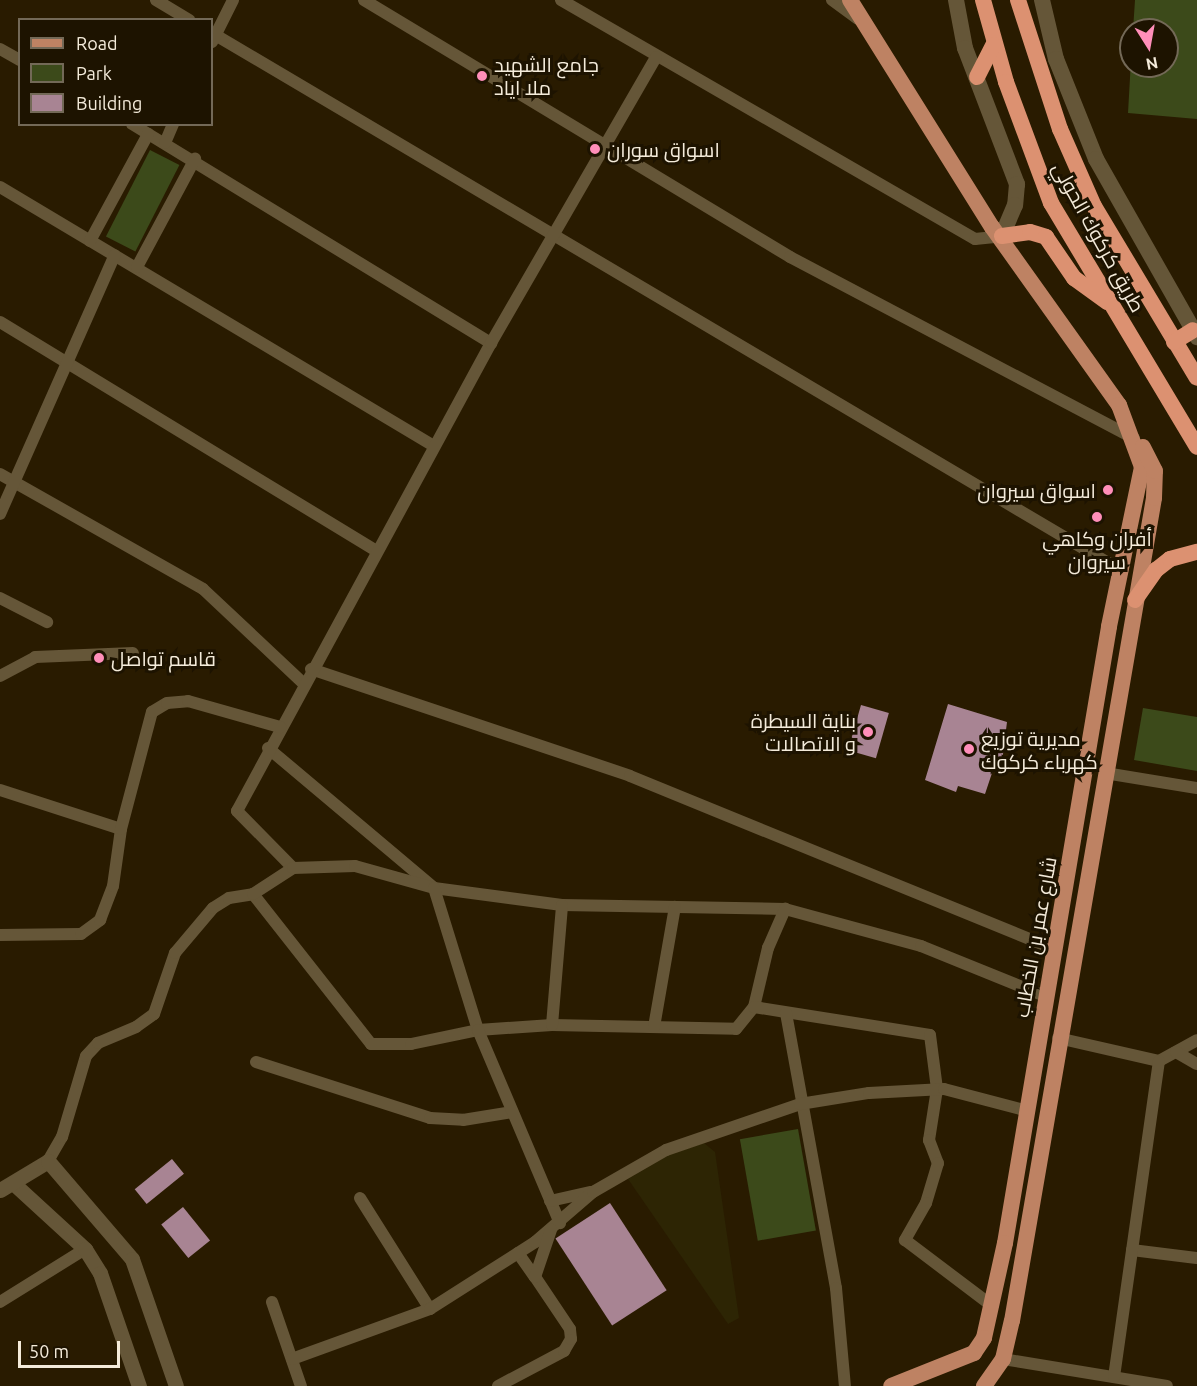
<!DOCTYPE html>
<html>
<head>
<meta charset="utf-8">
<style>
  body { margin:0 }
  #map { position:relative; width:1197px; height:1386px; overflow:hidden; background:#291b00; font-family:Ubuntu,Cairo,sans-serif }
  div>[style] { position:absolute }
  .green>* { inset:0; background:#3c4a1a; transform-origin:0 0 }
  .sand>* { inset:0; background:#2d2504 }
  .building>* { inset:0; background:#a88493; transform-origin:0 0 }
  .minor>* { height:12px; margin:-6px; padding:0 6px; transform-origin:6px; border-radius:6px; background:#655638 }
  .tertiary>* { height:15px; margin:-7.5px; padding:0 7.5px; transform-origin:7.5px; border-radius:7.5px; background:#655638 }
  .secondary>* { height:16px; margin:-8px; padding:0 8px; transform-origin:8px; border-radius:8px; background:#655638 }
  .primary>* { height:16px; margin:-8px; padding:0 8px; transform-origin:8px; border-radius:8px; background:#be8263 }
  .trunk>* { height:16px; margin:-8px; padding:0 8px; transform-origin:8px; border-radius:8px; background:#dc9171 }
  .dots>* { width:16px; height:16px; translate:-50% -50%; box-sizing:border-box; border:3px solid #1d1300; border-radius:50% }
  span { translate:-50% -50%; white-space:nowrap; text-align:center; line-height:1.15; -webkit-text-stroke:6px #1d1300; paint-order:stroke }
  .poi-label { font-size:20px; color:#f4ebda }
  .left { translate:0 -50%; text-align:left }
  .right { translate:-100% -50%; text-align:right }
  .street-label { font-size:20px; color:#f4ebda }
  .legend { position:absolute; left:18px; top:18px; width:195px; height:108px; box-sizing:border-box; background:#1d1300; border:2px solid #736957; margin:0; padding:8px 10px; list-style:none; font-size:18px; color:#f4ebda }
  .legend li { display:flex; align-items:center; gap:12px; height:30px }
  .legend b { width:30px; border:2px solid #736957 }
  .north { position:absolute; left:1119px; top:18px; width:60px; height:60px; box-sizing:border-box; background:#1d1300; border:2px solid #736957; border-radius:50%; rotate:169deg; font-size:16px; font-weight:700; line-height:24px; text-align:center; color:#f4ebda }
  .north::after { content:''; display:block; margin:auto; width:21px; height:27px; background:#ff8eb9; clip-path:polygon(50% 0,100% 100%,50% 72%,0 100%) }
  .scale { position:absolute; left:18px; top:1341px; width:102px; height:27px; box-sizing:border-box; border:3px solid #f4ebda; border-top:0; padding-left:8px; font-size:18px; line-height:21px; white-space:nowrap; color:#f4ebda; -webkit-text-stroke:4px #1d1300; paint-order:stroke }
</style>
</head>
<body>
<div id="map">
  <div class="green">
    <i style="clip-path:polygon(1135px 0,1197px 0,1197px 119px,1128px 113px,1131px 60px,1131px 66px,1167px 66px,1167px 30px,1133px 30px)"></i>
    <i style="left:150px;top:150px;width:33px;height:97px;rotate:27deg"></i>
    <i style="clip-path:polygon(1143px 708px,1197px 717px,1197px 771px,1134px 760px)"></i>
    <i style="left:798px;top:1129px;width:103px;height:59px;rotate:80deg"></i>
  </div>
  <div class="sand">
    <i style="clip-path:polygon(704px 1143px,715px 1152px,739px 1318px,728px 1324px,628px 1179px,668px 1155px)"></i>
  </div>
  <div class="building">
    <i style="clip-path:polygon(948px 704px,1007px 722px,1002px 762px,992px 773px,985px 794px,958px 786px,956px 792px,925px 780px)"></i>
    <i style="left:861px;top:705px;width:29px;height:47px;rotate:16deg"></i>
    <i style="left:172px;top:1159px;width:19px;height:48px;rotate:51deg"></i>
    <i style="left:610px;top:1203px;width:104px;height:65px;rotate:57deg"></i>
    <i style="left:183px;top:1207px;width:43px;height:28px;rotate:51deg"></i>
  </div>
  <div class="minor">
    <i style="left:156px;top:0;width:39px;rotate:31deg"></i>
    <i style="left:364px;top:0;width:498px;rotate:31.1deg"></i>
    <i style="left:790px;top:257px;width:389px;rotate:27.8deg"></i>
    <i style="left:561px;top:0;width:478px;rotate:30deg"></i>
    <i style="left:975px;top:239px;width:27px;rotate:-6deg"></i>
    <i style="left:832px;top:0;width:32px;rotate:36deg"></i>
    <i style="left:212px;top:33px;width:1055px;rotate:30.6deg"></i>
    <i style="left:212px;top:42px;width:47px;rotate:-63.4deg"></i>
    <i style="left:0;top:49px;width:23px;rotate:29deg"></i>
    <i style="left:132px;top:124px;width:421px;rotate:31.4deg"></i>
    <i style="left:165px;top:143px;width:21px;rotate:-67deg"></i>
    <i style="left:0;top:187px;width:505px;rotate:30.83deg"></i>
    <i style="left:90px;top:241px;width:122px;rotate:-61.5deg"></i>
    <i style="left:137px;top:267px;width:123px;rotate:-61.8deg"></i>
    <i style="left:0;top:322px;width:440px;rotate:31.3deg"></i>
    <i style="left:0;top:474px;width:233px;rotate:29.5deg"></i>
    <i style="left:203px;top:589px;width:137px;rotate:43.2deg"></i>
    <i style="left:0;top:514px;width:283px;rotate:-66.1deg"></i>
    <i style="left:0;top:598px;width:53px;rotate:27.1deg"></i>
    <i style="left:311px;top:669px;width:336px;rotate:18.5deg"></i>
    <i style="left:630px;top:776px;width:458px;rotate:22.2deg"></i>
    <i style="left:0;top:676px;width:40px;rotate:-28deg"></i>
    <i style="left:35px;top:657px;width:98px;rotate:-2.3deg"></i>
    <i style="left:268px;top:748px;width:217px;rotate:40.1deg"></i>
    <i style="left:434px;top:888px;width:129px;rotate:7.6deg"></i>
    <i style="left:562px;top:905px;width:223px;rotate:1deg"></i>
    <i style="left:785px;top:909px;width:141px;rotate:15.2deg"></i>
    <i style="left:921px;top:946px;width:134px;rotate:22deg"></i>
    <i style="left:1105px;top:773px;width:93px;rotate:9.3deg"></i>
    <i style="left:0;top:790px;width:127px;rotate:17.9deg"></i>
    <i style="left:293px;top:868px;width:80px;rotate:-134.5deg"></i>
    <i style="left:237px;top:811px;width:532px;rotate:-61.51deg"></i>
    <i style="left:491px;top:343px;width:330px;rotate:-60deg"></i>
    <i style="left:253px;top:894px;width:191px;rotate:51.8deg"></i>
    <i style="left:371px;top:1044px;width:40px"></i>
    <i style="left:411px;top:1044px;width:68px;rotate:-11.8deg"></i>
    <i style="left:478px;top:1030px;width:74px;rotate:-3.9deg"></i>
    <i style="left:552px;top:1025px;width:184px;rotate:1.2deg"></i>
    <i style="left:736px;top:1029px;width:28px;rotate:-51deg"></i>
    <i style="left:754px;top:1007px;width:61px;rotate:-76.7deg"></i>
    <i style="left:768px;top:948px;width:43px;rotate:-66.4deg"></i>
    <i style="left:0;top:935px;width:81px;rotate:-0.7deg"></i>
    <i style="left:81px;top:934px;width:24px;rotate:-36deg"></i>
    <i style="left:100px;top:920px;width:36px;rotate:-69deg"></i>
    <i style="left:113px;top:886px;width:58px;rotate:-82deg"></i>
    <i style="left:121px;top:829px;width:121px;rotate:-75.2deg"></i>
    <i style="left:152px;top:712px;width:17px;rotate:-31deg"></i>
    <i style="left:167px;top:703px;width:21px;rotate:-5deg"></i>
    <i style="left:188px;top:701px;width:96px;rotate:15.8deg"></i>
    <i style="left:754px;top:1007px;width:178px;rotate:9deg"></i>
    <i style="left:930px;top:1035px;width:54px;rotate:82.6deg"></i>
    <i style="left:937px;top:1089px;width:52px;rotate:98.9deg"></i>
    <i style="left:929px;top:1140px;width:25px;rotate:69deg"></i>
    <i style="left:938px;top:1163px;width:42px;rotate:106.7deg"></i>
    <i style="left:926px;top:1203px;width:43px;rotate:119.6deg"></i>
    <i style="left:905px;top:1240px;width:108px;rotate:37.1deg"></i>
    <i style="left:786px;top:1013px;width:280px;rotate:79.7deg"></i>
    <i style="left:836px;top:1288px;width:98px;rotate:84.8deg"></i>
    <i style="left:552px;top:1025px;width:120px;rotate:-85.2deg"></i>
    <i style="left:654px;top:1027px;width:122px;rotate:-80.1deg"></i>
    <i style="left:1058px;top:1038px;width:104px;rotate:12.8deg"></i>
    <i style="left:1159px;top:1061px;width:43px;rotate:-28.9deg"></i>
    <i style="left:1176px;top:1052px;width:24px;rotate:30deg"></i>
    <i style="left:256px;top:1062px;width:183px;rotate:17.8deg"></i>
    <i style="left:430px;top:1118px;width:33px;rotate:3deg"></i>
    <i style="left:463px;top:1120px;width:50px;rotate:-9.3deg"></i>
    <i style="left:48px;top:1161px;width:28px;rotate:-60deg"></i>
    <i style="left:62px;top:1137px;width:84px;rotate:-73.5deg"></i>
    <i style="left:86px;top:1056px;width:18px;rotate:-47deg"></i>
    <i style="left:98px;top:1043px;width:41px;rotate:-22.8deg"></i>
    <i style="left:136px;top:1027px;width:22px;rotate:-36deg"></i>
    <i style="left:154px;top:1014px;width:65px;rotate:-71deg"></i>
    <i style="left:175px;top:953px;width:59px;rotate:-49.8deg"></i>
    <i style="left:213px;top:908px;width:19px;rotate:-32deg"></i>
    <i style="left:229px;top:898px;width:24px;rotate:-9deg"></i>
    <i style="left:253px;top:894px;width:48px;rotate:-33deg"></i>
    <i style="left:293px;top:868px;width:62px;rotate:-1.8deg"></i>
    <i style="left:355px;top:866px;width:82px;rotate:15.6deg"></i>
    <i style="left:434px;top:888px;width:149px;rotate:72.8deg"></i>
    <i style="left:478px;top:1030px;width:210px;rotate:67deg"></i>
    <i style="left:360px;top:1198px;width:131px;rotate:57.8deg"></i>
    <i style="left:550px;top:1201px;width:42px;rotate:-12.4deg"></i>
    <i style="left:1132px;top:1250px;width:65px;rotate:7deg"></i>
    <i style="left:518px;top:1253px;width:29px;rotate:55deg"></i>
    <i style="left:0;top:1302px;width:100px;rotate:-31.9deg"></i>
    <i style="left:272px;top:1302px;width:89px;rotate:71deg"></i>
    <i style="left:292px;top:1359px;width:147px;rotate:-19.9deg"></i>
    <i style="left:430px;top:1309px;width:125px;rotate:-32.5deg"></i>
    <i style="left:535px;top:1242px;width:77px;rotate:-40.8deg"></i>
    <i style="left:593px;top:1192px;width:84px;rotate:-29.9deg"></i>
    <i style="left:666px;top:1150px;width:142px;rotate:-18.9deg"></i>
    <i style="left:800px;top:1104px;width:70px;rotate:-9.1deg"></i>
    <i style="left:869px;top:1093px;width:75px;rotate:-3.1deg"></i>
    <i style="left:944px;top:1089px;width:87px;rotate:14.7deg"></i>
    <i style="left:1003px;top:1359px;width:166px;rotate:9.3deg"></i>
    <i style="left:1114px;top:1377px;width:319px;rotate:-81.9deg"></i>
    <i style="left:498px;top:1386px;width:75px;rotate:-27.9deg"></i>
    <i style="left:564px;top:1351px;width:14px;rotate:-60deg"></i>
    <i style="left:571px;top:1339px;width:10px;rotate:-96deg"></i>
    <i style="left:570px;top:1329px;width:63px;rotate:-123.9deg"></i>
    <i style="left:535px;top:1277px;width:50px;rotate:-71.2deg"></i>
  </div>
  <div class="tertiary">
    <i style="left:13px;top:1183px;width:98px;rotate:42.5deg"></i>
    <i style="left:85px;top:1249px;width:28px;rotate:58deg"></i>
    <i style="left:100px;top:1273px;width:120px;rotate:71deg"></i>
    <i style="left:0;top:1190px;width:56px;rotate:-31.1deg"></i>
    <i style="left:48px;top:1161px;width:129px;rotate:49.4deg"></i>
    <i style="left:132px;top:1259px;width:134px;rotate:70.9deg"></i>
  </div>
  <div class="secondary">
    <i style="left:956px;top:0;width:49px;rotate:79.4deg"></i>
    <i style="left:965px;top:48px;width:146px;rotate:69.1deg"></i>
    <i style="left:1017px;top:184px;width:21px;rotate:95deg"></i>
    <i style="left:1015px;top:205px;width:34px;rotate:113deg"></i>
    <i style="left:1042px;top:0;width:61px;rotate:76.7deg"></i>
    <i style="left:1056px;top:59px;width:108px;rotate:68.2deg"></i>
    <i style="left:1096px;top:159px;width:205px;rotate:60.4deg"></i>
  </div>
  <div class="primary">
    <i style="left:850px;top:0;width:268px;rotate:58deg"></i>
    <i style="left:992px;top:227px;width:219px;rotate:54.5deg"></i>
    <i style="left:1119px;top:405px;width:66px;rotate:69.6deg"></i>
    <i style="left:1142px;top:467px;width:163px;rotate:101.7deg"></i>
    <i style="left:1109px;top:627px;width:625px;rotate:99.58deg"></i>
    <i style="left:1005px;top:1243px;width:97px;rotate:102.5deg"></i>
    <i style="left:984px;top:1338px;width:18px;rotate:124deg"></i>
    <i style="left:974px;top:1353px;width:89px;rotate:158.3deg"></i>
    <i style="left:984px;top:1386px;width:33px;rotate:-55deg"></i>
    <i style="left:1003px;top:1359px;width:39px;rotate:-77deg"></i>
    <i style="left:1012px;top:1321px;width:835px;rotate:-80.21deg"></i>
    <i style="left:1154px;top:498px;width:27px;rotate:-88deg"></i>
    <i style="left:1155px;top:471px;width:27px;rotate:-117deg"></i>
  </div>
  <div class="trunk">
    <i style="left:983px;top:0;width:85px;rotate:74.3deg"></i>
    <i style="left:1006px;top:82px;width:129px;rotate:69.6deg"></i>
    <i style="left:1051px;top:203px;width:284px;rotate:59.1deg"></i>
    <i style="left:1018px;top:0;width:136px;rotate:72deg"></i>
    <i style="left:1060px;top:129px;width:84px;rotate:66.2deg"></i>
    <i style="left:1094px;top:206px;width:200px;rotate:59.1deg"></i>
    <i style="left:977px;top:77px;width:36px;rotate:-63deg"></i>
    <i style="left:1002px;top:236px;width:28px;rotate:-8deg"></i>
    <i style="left:1030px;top:232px;width:17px;rotate:17deg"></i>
    <i style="left:1046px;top:237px;width:50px;rotate:55.7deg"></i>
    <i style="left:1074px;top:278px;width:41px;rotate:36deg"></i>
    <i style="left:1174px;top:342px;width:22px;rotate:-32deg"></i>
    <i style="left:1135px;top:600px;width:37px;rotate:-55deg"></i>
    <i style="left:1156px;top:570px;width:18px;rotate:-38deg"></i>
    <i style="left:1170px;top:559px;width:28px;rotate:-15deg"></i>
  </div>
  <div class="dots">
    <i style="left:482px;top:76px;background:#ff8eb9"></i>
    <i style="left:595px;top:149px;background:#ff8eb9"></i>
    <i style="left:1108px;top:490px;background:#ff8eb9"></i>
    <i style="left:1097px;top:517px;background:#ff8eb9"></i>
    <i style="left:99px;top:658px;background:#ff8eb9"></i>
    <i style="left:868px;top:732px;background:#ff8eb9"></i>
    <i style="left:969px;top:749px;background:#ff8eb9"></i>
  </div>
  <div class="poi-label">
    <span class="left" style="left:494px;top:76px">جامع الشهيد<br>ملا اياد</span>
    <span class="left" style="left:607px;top:149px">اسواق سوران</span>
    <span class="right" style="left:1096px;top:490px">اسواق سيروان</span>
    <span style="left:1097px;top:550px">أفران وكاهي<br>سيروان</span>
    <span class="left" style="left:111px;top:658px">قاسم تواصل</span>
    <span class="right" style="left:856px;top:732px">بناية السيطرة<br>و الاتصالات</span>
    <span class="left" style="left:981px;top:750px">مديرية توزيع<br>كهرباء كركوك</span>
  </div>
  <div class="street-label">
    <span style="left:1099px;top:237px;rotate:61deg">طريق كركوك الحولي</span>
    <span style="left:1035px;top:937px;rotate:-80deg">شارع عمر بن الخطاب</span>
  </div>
  <ul class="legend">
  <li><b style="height:8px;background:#be8263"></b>Road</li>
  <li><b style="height:16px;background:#3c4a1a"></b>Park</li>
  <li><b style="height:16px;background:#a88493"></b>Building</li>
  </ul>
  <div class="north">N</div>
  <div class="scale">50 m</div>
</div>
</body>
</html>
